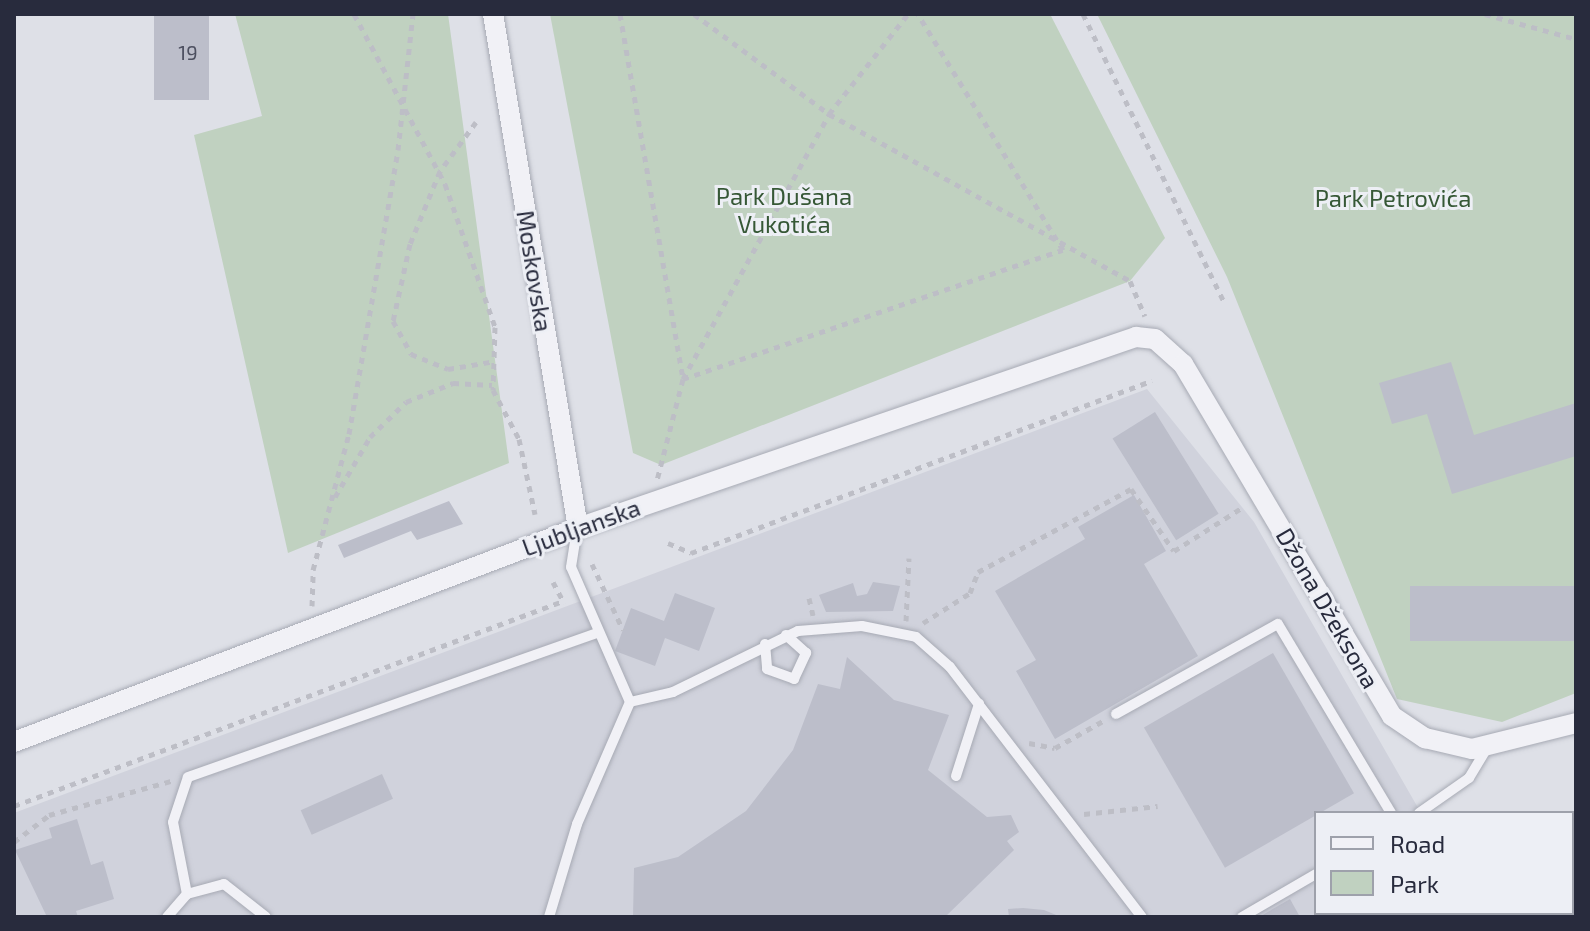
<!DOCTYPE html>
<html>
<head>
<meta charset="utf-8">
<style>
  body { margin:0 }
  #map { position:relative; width:1590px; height:931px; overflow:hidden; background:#dee0e7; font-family:"Exo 2",sans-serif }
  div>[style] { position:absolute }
  .built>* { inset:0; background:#d0d2dc }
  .green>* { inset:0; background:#c0d1c0 }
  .building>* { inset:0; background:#bcbeca; transform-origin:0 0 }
  .path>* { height:5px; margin-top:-2.5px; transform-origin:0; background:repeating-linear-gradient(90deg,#bdbec6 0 6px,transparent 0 12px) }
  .roads { filter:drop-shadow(0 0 2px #a7aab4) drop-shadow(0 0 2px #a7aab4) }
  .lane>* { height:10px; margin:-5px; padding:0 5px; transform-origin:5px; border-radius:5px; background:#f1f1f6 }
  .street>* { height:20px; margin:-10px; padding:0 10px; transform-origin:10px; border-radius:10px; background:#f1f1f6 }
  span { translate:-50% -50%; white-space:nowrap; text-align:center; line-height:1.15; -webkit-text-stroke:6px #edeff5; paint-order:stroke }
  .number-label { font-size:20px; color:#4d5060 }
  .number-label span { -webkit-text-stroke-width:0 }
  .park-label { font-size:24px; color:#365836 }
  .street-label { font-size:24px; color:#282b3d }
  .frame { position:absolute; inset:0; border:16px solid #282b3d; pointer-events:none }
  .legend { position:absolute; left:1314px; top:811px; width:260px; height:104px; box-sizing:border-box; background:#edeff5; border:2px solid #9ea1ab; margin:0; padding:10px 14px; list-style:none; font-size:24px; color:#282b3d }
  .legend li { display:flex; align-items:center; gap:16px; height:40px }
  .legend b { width:40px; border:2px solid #9ea1ab }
</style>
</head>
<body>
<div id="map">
  <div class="built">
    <i style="clip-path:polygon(1147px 389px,1254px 522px,1421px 813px,1316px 813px,1316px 913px,1485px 917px,14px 917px,14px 813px)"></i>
  </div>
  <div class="green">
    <i style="clip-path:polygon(235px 14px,448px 14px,509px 463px,288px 553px,194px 135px,262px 116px)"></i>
    <i style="clip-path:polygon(550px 14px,1050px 14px,1165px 238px,1130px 281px,661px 465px,633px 453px)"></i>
    <i style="clip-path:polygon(1097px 14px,1576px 14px,1576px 693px,1502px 722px,1397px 699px,1227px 277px)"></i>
  </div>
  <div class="building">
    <i style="left:154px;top:14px;width:55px;height:86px"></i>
    <i style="clip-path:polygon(1451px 362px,1474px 435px,1576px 403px,1576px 456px,1452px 494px,1427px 414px,1392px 424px,1379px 383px)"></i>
    <i style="left:1155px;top:412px;width:120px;height:50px;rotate:58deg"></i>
    <i style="clip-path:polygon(1134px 495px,1166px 551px,1144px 564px,1198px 656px,1055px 739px,1016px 671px,1036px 660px,995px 591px,1085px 539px,1078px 527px)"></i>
    <i style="clip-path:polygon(449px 501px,463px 524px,417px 540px,411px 531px,344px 558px,338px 545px)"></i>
    <i style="clip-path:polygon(873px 582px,900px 586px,893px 611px,826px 612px,819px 595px,853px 583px,857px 596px,867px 594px)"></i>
    <i style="left:1576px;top:586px;width:55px;height:166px;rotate:90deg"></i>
    <i style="clip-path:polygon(675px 593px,715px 608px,699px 651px,665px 638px,655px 666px,615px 651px,631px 608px,664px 621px)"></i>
    <i style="left:1273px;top:653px;width:162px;height:149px;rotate:60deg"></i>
    <i style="clip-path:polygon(847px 657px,894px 700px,949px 715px,928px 770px,987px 817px,1011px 815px,1019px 832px,1007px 841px,1014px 850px,945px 917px,633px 917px,634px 868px,678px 857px,746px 811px,793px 750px,818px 684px,840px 689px)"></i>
    <i style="left:382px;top:774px;width:27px;height:89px;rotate:66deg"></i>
    <i style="clip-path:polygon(77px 819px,91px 865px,103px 861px,114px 899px,76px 911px,78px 917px,47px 917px,15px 850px,52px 838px,49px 828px)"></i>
    <i style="clip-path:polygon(1290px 899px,1300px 917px,1259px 917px)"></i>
    <i style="clip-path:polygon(1023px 908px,1044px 910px,1061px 917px,1009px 917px,1008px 909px)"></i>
    <i style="clip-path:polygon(1348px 913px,1380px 913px,1383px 917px,1341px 917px)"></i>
  </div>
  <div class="path">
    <i style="left:354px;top:14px;width:193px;rotate:61.8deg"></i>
    <i style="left:445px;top:184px;width:151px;rotate:70.7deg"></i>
    <i style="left:495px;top:327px;width:63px;rotate:91.8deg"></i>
    <i style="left:493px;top:390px;width:55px;rotate:62deg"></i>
    <i style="left:519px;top:439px;width:77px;rotate:78deg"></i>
    <i style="left:620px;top:14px;width:370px;rotate:80.2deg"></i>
    <i style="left:683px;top:379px;width:104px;rotate:104.4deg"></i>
    <i style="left:694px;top:14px;width:168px;rotate:36.5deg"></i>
    <i style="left:829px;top:114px;width:344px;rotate:29deg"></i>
    <i style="left:1130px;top:281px;width:38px;rotate:67deg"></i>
    <i style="left:1083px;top:14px;width:321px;rotate:63.9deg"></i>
    <i style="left:1485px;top:14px;width:94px;rotate:15.4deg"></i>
    <i style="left:476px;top:122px;width:61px;rotate:126.3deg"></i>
    <i style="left:440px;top:171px;width:79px;rotate:112.3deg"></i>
    <i style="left:410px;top:244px;width:79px;rotate:102.4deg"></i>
    <i style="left:393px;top:321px;width:38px;rotate:61deg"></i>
    <i style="left:411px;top:354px;width:40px;rotate:22deg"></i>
    <i style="left:448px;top:369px;width:43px;rotate:-9.5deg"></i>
    <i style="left:683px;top:379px;width:401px;rotate:-18.8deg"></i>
    <i style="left:1063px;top:250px;width:277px;rotate:-121.6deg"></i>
    <i style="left:683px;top:379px;width:303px;rotate:-61.1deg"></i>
    <i style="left:829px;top:114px;width:127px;rotate:-51.7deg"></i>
    <i style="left:335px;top:497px;width:69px;rotate:-59.7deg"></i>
    <i style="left:370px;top:437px;width:50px;rotate:-44.2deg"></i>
    <i style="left:406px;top:402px;width:51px;rotate:-22deg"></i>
    <i style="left:453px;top:383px;width:39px;rotate:3deg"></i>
    <i style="left:668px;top:543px;width:25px;rotate:23deg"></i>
    <i style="left:691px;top:553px;width:492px;rotate:-20.5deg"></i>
    <i style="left:592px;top:564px;width:73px;rotate:64.8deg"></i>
    <i style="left:553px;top:582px;width:24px;rotate:62deg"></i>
    <i style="left:809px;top:598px;width:18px;rotate:77deg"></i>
    <i style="left:312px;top:606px;width:36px;rotate:-88deg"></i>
    <i style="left:313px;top:570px;width:141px;rotate:-75.2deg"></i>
    <i style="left:349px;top:434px;width:288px;rotate:-80.2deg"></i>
    <i style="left:398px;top:150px;width:137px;rotate:-83.7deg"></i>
    <i style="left:906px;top:621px;width:63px;rotate:-87.3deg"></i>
    <i style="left:923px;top:623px;width:56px;rotate:-32.6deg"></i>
    <i style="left:970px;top:593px;width:22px;rotate:-69deg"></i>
    <i style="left:978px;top:572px;width:174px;rotate:-28.5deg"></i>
    <i style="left:1131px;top:489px;width:75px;rotate:55.3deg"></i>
    <i style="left:1174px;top:551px;width:82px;rotate:-32.5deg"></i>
    <i style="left:1029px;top:743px;width:26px;rotate:11deg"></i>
    <i style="left:1055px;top:748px;width:55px;rotate:-29.4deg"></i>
    <i style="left:14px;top:806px;width:586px;rotate:-20.48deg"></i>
    <i style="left:1084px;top:814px;width:74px;rotate:-6.2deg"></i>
    <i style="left:14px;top:842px;width:44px;rotate:-37.6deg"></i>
    <i style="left:49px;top:815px;width:127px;rotate:-15.6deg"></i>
  </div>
  <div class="roads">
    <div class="lane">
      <i style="left:765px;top:644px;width:25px;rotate:85deg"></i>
      <i style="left:767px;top:669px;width:29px;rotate:20deg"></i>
      <i style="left:794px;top:679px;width:29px;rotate:-65deg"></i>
      <i style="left:806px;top:653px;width:27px;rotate:-138deg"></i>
      <i style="left:630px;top:702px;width:44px;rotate:-13.1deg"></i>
      <i style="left:673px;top:692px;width:139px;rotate:-26deg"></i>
      <i style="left:798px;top:631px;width:64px;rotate:-4.5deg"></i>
      <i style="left:862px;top:626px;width:55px;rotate:11.5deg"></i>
      <i style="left:916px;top:637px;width:45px;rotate:41.4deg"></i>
      <i style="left:950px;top:667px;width:315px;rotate:52.5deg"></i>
      <i style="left:1116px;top:714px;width:185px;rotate:-29.1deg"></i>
      <i style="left:1278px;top:624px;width:220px;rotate:59.1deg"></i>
      <i style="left:956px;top:776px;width:76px;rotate:-72.3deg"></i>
      <i style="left:1419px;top:813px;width:61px;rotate:-35deg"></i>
      <i style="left:1469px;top:778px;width:35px;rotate:-59deg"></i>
      <i style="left:187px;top:894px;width:73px;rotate:-101deg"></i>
      <i style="left:173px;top:822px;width:47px;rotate:-71.6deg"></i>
      <i style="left:188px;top:777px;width:435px;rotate:-19.4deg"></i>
      <i style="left:167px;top:917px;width:30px;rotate:-49deg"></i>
      <i style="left:187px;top:894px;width:38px;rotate:-15deg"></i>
      <i style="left:224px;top:884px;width:53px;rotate:38.2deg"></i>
      <i style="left:549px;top:917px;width:97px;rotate:-73.2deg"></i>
      <i style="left:577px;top:824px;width:133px;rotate:-66.5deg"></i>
      <i style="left:630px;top:702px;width:147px;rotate:-113.6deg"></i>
      <i style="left:571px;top:567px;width:37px;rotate:-81deg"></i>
      <i style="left:1242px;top:917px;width:86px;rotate:-30.2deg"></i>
    </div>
    <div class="street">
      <i style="left:493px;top:14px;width:521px;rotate:80.61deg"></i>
      <i style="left:14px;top:742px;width:603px;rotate:-20.78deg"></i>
      <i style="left:578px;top:528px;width:590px;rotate:-18.9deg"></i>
      <i style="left:1136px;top:337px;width:19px;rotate:6deg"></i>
      <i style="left:1155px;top:339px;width:38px;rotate:42deg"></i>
      <i style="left:1183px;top:364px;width:409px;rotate:59.3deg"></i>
      <i style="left:1392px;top:716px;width:40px;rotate:34deg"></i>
      <i style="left:1425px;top:738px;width:48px;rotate:13.2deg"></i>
      <i style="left:1472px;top:749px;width:107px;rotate:-14deg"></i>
    </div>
  </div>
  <div class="number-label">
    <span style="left:188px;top:52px">19</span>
  </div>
  <div class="park-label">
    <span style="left:784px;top:210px">Park Dušana<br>Vukotića</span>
    <span style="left:1393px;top:198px">Park Petrovića</span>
  </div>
  <div class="street-label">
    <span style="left:535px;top:271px;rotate:81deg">Moskovska</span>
    <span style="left:581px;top:527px;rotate:-20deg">Ljubljanska</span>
    <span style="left:1328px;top:608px;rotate:60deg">Džona Džeksona</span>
  </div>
  <div class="frame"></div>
  <ul class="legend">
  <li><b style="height:10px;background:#f1f1f6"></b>Road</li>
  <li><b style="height:22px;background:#c0d1c0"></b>Park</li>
  </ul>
</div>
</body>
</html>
